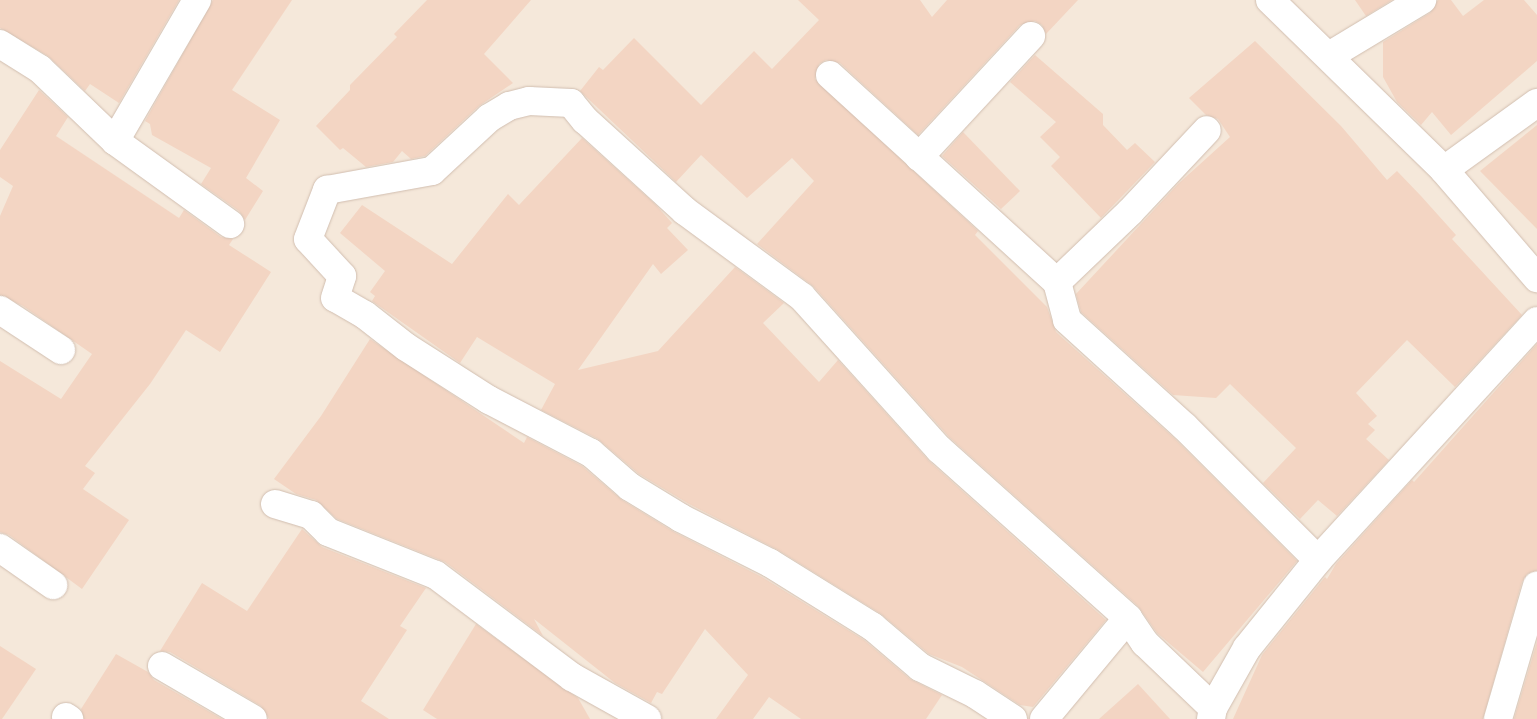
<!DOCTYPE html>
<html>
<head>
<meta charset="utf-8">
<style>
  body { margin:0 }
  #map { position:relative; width:1537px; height:719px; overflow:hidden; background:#fdf6ec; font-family:"PT Sans",sans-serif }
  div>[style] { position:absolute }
  .residential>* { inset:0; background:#f5e8da; transform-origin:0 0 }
  .building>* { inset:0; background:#f3d5c3 }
  .roads { filter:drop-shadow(0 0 1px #d1beb0) drop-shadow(0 0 1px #d1beb0) }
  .minor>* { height:28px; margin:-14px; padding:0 14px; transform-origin:14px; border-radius:14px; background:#fff }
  span { translate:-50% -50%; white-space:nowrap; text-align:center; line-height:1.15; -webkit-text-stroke:5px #fffaf3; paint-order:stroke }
</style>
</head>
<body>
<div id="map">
  <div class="residential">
    <i style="left:0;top:0;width:1537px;height:719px"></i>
  </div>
  <div class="building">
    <i style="clip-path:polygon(0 0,179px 0,119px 103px,90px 84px,85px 91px,48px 56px,0 28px)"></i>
    <i style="clip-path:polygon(213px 0,292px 0,232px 90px,280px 120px,246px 178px,263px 191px,245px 220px,239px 211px,201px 184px,211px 168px,152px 135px,150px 124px,145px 121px)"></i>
    <i style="clip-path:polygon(427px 0,531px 0,484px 54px,513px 83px,479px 106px,425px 156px,411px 159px,402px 151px,393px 162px,366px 167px,343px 148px,340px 150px,316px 126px,350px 90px,350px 85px,397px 37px,394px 34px)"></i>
    <i style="clip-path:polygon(798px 0,920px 0,932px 17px,947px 0,1078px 0,1046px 34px,1042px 25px,1035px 21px,1020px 25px,918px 135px,840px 63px,826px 60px,819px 64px,815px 79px,978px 231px,975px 235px,1047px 307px,1056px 332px,1174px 438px,1297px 561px,1203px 672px,1157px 633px,1138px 606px,950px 438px,813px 286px,757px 244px,814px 181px,792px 158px,747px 198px,701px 155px,676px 182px,580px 91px,599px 67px,603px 70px,634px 38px,701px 105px,754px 51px,772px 69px,819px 20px)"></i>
    <i style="clip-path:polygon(1355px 0,1392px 0,1366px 16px)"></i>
    <i style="clip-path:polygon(1438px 0,1451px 0,1463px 16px,1484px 0,1524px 0,1537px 15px,1537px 61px,1451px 135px,1432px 112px,1421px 125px,1397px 102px,1383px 77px,1383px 42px,1430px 13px)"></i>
    <i style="clip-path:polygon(1255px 41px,1341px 126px,1387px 180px,1397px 171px,1421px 196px,1456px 235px,1452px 239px,1522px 315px,1455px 387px,1407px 340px,1356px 393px,1377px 416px,1368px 424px,1375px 430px,1366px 439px,1389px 460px,1337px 516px,1318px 500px,1300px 519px,1263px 483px,1296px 448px,1230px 384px,1216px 398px,1173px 395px,1081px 312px,1076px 294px,1178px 184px,1230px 137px,1218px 119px,1206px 115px,1189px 98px)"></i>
    <i style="clip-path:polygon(1035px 55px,1103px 114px,1103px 125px,1127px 150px,1135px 143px,1155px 162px,1101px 218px,1051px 166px,1060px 157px,1040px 137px,1056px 122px,1010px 82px)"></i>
    <i style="clip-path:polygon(39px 90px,68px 117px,56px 136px,179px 218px,184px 210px,221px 237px,233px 239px,229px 245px,271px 272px,220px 352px,186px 330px,150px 384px,85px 466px,95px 473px,83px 489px,129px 520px,82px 589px,9px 535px,0 532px,0 361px,61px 399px,92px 354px,23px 306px,0 295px,0 216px,13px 186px,0 177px,0 150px)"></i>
    <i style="clip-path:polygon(1537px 125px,1537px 229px,1480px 171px)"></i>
    <i style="clip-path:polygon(963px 132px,1020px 191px,1001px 209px,942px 156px)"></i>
    <i style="clip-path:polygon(582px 138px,655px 204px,672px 223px,667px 228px,688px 250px,661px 274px,653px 264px,578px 370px,658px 351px,735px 267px,784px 303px,763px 323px,819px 382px,838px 360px,929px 461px,1106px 620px,1033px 707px,1020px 705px,962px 667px,929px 654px,881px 614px,778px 550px,689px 504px,639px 474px,598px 439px,541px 410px,555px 384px,477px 337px,460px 363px,372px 301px,375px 296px,370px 292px,385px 271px,340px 233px,362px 205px,452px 264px,508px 194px,519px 205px)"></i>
    <i style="clip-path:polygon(370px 339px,524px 443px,527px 437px,582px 466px,622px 500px,674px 532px,762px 577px,864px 640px,910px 679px,942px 695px,926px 719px,801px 719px,769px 697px,753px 719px,716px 719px,748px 675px,705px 629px,662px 694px,657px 692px,651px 703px,615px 683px,534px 619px,543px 636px,445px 562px,337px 519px,316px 500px,296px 494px,274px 479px,321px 416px)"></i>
    <i style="clip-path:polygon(1537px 344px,1537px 571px,1527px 574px,1522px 582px,1483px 719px,1233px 719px,1262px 655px,1325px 577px,1327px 579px,1336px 564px,1412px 480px,1414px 482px)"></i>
    <i style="clip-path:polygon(302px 529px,322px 547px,426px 588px,400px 626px,407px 630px,361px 701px,389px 719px,269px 719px,261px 706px,170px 652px,160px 651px,202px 583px,247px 611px)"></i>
    <i style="clip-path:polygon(476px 624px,578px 698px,590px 719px,437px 719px,423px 710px)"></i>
    <i style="clip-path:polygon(1537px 642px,1537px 719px,1514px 719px)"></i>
    <i style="clip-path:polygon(0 646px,36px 669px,2px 719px,0 719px)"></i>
    <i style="clip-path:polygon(116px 654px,148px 672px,154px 680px,222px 719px,84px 719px,81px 709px)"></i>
    <i style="clip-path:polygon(1138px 684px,1170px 719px,1099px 719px)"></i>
  </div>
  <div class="roads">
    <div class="minor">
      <i style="left:1270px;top:0;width:243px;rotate:44.3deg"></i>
      <i style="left:1444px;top:170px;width:143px;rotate:49.3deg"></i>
      <i style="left:0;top:44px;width:47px;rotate:32deg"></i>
      <i style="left:40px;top:69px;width:104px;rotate:43.8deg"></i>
      <i style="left:115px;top:141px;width:142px;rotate:35.8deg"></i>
      <i style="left:1329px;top:56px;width:109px;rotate:-31.1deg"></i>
      <i style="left:830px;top:75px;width:307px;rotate:42.4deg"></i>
      <i style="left:1057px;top:282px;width:39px;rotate:75deg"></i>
      <i style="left:1067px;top:320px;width:159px;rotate:42.2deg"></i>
      <i style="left:1185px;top:427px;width:188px;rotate:45deg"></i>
      <i style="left:115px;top:141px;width:163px;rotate:-59.8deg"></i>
      <i style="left:919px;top:157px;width:165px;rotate:-47.2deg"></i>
      <i style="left:1444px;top:170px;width:115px;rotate:-35.8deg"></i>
      <i style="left:1057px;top:282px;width:101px;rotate:-43.8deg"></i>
      <i style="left:1130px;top:212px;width:112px;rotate:-46.8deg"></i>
      <i style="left:0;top:310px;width:73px;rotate:33.3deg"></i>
      <i style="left:275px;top:504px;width:38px;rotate:17deg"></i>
      <i style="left:311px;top:515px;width:24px;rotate:45deg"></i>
      <i style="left:328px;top:532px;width:116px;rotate:21.7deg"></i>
      <i style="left:436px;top:575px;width:170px;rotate:36.9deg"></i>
      <i style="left:572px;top:677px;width:86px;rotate:29.2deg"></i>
      <i style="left:0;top:548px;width:65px;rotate:34.9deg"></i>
      <i style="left:162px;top:666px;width:105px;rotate:30.2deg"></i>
      <i style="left:66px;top:717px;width:4px;rotate:34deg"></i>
      <i style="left:1013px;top:719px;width:45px;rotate:-146.7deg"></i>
      <i style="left:975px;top:694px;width:61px;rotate:-153.9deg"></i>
      <i style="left:920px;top:667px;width:62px;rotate:-139.6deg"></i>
      <i style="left:873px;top:627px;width:121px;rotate:-148.1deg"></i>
      <i style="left:770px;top:563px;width:100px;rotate:-153.2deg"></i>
      <i style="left:681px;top:518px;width:60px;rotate:-148.7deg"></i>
      <i style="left:630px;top:487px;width:52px;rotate:-138.9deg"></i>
      <i style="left:591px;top:453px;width:115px;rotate:-152.5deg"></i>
      <i style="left:489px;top:400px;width:98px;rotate:-147.4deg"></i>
      <i style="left:406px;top:347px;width:52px;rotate:-142deg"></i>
      <i style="left:365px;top:315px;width:34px;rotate:-150deg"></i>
      <i style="left:335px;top:298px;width:23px;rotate:-72deg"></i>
      <i style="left:342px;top:276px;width:50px;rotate:-132.6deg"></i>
      <i style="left:308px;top:239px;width:53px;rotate:-68.8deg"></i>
      <i style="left:327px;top:190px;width:107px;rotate:-10.3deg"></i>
      <i style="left:432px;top:171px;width:78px;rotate:-42.9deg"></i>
      <i style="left:489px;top:118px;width:23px;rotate:-31deg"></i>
      <i style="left:509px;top:106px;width:21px;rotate:-14deg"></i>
      <i style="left:529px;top:101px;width:42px;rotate:2.7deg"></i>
      <i style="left:571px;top:103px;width:22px;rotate:51deg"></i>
      <i style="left:585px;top:120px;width:135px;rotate:42.3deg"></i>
      <i style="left:685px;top:211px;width:145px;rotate:36.3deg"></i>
      <i style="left:802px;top:297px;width:205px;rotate:48deg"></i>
      <i style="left:939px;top:449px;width:254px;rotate:41.8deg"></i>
      <i style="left:1128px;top:618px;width:30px;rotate:56deg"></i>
      <i style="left:1145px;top:643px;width:94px;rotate:43.7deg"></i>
      <i style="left:1044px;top:719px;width:131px;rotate:-50.3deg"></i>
      <i style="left:1211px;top:719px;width:11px;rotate:-80deg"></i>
      <i style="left:1213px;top:708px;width:69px;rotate:-60.5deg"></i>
      <i style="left:1247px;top:648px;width:113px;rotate:-51.1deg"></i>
      <i style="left:1318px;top:560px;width:324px;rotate:-47.5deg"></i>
      <i style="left:1498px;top:719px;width:139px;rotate:-73.7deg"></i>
    </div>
  </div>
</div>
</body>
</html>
